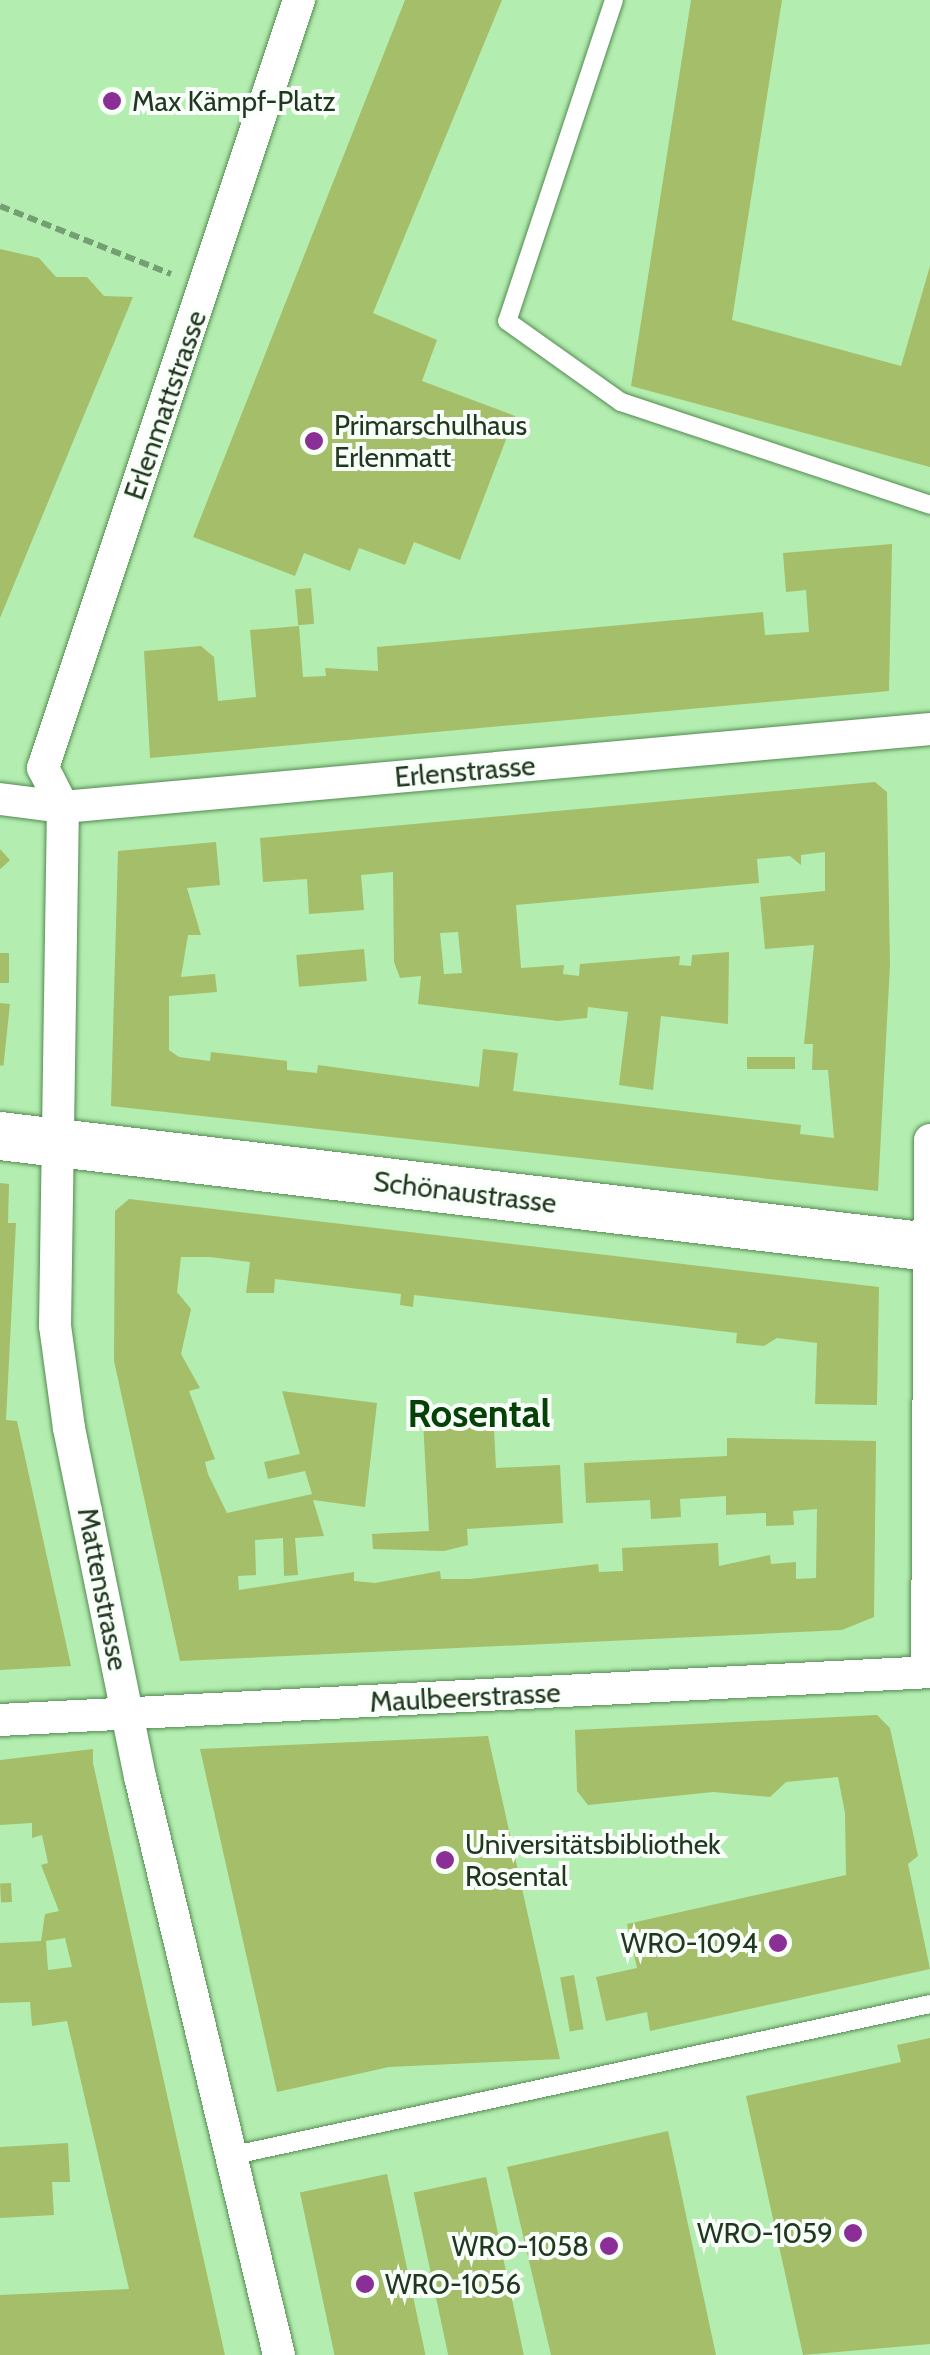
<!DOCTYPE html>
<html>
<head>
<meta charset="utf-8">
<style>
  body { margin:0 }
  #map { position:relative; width:930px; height:2355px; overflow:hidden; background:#b3eeb0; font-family:Cabin,sans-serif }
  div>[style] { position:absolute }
  .building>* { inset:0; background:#a4be6a; transform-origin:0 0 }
  .path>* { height:6px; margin-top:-3px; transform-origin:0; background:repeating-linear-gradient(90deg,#749f72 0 10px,transparent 0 15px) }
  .roads { filter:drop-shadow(0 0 2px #548a52) drop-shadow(0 0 2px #548a52) }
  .lane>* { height:18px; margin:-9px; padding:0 9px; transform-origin:9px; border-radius:9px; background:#fff }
  .street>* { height:32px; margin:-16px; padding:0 16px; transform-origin:16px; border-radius:16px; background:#fff }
  .secondary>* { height:48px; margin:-24px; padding:0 24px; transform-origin:24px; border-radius:24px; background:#fff }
  .dots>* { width:28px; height:28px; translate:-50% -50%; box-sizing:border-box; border:5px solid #f9fff9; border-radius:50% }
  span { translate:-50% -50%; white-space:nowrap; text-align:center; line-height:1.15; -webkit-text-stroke:8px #f9fff9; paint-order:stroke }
  .poi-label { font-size:28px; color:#213820 }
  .left { translate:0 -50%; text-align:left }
  .right { translate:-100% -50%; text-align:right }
  .street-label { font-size:28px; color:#213820 }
  .district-label { font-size:38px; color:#064108; font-weight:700 }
</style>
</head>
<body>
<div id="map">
  <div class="building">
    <i style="clip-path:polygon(405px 0,502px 0,373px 313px,437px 340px,422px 381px,515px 416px,460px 560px,414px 542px,405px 565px,359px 548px,350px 571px,304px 553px,295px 576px,193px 537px)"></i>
    <i style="clip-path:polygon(691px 0,782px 0,732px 320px,901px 366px,930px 266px,930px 467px,631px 386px)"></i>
    <i style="clip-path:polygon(0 249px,39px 258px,56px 277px,87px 277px,104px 296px,133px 297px,0 618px)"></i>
    <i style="clip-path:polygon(892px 544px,889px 691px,150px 758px,144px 651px,201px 646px,214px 657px,218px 701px,256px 697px,250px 630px,299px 626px,303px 677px,326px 676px,325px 668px,378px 671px,377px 647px,545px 632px,763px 612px,765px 635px,809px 632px,806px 590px,786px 592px,783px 553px)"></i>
    <i style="left:311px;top:588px;width:36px;height:16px;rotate:85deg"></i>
    <i style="clip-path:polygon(evenodd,875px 782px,887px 792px,890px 965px,878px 1191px,111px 1106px,118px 851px,216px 842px,220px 885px,187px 888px,201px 935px,188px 935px,181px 977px,215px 974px,217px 992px,169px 996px,169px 1050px,179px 1057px,210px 1061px,211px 1052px,287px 1061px,287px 1070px,317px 1073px,318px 1065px,479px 1087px,483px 1049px,518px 1053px,513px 1091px,801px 1125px,800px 1134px,834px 1138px,828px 1070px,812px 1070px,813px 1044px,804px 1044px,814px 945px,765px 949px,760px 897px,825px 891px,825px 852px,801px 855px,801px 865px,790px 856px,757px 859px,759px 883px,516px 905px,521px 968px,564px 965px,563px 974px,579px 976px,580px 964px,680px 956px,679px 965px,691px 966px,692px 955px,729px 952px,728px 1024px,661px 1016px,653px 1090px,619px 1085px,628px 1012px,588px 1007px,587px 1018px,558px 1021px,418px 1004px,421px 976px,400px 978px,394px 962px,393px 872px,361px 875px,364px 910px,309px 914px,307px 879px,263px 882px,260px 838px,875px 782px,458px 932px,462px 973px,444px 974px,440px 933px,458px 932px)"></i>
    <i style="left:0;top:849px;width:15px;height:89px;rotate:48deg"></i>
    <i style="left:364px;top:949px;width:32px;height:68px;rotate:85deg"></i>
    <i style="left:0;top:953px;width:9px;height:30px"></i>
    <i style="left:0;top:1003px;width:10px;height:62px;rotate:6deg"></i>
    <i style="left:747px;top:1057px;width:48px;height:12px"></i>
    <i style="clip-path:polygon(0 1183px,9px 1184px,8px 1223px,16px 1223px,6px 1420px,17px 1421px,71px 1666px,0 1670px)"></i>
    <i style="clip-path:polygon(129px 1199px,879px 1287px,877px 1405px,815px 1404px,817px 1343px,777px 1338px,764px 1346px,736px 1343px,737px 1333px,414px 1295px,413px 1307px,400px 1305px,401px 1294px,275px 1279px,274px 1293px,246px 1293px,250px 1262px,210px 1257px,181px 1257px,177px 1292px,191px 1309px,181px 1354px,200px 1388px,189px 1391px,215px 1459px,205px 1462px,208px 1474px,227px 1513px,312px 1494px,305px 1471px,268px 1479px,264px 1462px,300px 1454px,282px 1391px,377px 1403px,365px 1507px,313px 1500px,324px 1536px,295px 1538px,298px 1575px,284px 1576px,283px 1538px,255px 1540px,256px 1575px,238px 1576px,239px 1590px,354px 1572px,354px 1581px,375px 1583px,440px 1571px,441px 1579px,470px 1579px,598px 1564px,599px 1572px,623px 1571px,622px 1548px,718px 1543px,719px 1566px,770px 1555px,771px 1564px,796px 1562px,796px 1579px,816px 1578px,817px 1509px,793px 1511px,794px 1525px,766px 1526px,766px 1513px,726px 1515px,726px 1496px,680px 1499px,681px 1517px,651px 1519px,650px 1500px,586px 1503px,584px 1463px,727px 1456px,727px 1438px,876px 1441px,874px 1617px,842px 1630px,180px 1661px,114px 1361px,115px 1211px)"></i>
    <i style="clip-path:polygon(423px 1421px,494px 1429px,496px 1468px,560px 1465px,563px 1523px,467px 1529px,468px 1545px,444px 1551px,373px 1549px,372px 1534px,429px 1531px)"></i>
    <i style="clip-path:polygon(877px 1715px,890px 1728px,918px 1856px,908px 1864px,930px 1969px,650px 2031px,647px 2012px,606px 2021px,596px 1977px,637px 1968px,627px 1924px,846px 1875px,845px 1813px,838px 1777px,786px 1782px,770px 1797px,713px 1792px,588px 1805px,577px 1791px,575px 1730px)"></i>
    <i style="clip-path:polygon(488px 1736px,560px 2059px,389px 2067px,277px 2092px,200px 1749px)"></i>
    <i style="clip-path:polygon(evenodd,93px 1749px,93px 1763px,225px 2355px,0 2355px,0 2295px,129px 2289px,67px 2021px,32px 2026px,30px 2002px,0 2003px,0 1943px,41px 1941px,45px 1914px,59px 1911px,41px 1865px,48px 1863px,42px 1835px,32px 1838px,32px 1823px,0 1825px,0 1760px,93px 1749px,65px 1938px,72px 1967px,48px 1970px,46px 1941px,65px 1938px)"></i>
    <i style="left:11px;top:1883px;width:19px;height:11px;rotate:87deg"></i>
    <i style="left:574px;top:1975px;width:55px;height:14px;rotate:80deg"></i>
    <i style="clip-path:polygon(930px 2038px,930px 2344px,803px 2355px,746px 2096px,901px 2062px,897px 2045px)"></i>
    <i style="clip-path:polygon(668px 2131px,716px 2355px,551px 2355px,507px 2167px)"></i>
    <i style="clip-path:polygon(68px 2143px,70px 2182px,52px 2182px,54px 2215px,0 2218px,0 2147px)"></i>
    <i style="left:387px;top:2174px;width:185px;height:89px;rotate:78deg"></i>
    <i style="left:486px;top:2177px;width:182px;height:74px;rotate:78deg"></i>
  </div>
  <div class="path">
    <i style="left:0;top:206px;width:184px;rotate:21.7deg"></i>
  </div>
  <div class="roads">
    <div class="lane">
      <i style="left:614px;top:0;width:338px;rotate:108.4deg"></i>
      <i style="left:507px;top:321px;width:140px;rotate:35.4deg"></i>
      <i style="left:621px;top:402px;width:326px;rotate:18.4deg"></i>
      <i style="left:230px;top:2156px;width:716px;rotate:-12.25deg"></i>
    </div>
    <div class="street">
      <i style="left:0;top:799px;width:64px;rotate:7.2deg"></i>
      <i style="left:63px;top:807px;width:871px;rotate:-5.14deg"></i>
      <i style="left:927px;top:1672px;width:532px;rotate:-89.68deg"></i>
      <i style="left:0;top:1720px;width:931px;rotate:-2.95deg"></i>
      <i style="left:279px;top:2355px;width:594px;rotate:-103.52deg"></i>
      <i style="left:140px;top:1777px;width:356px;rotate:-101.5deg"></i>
      <i style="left:69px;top:1428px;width:103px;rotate:-97.8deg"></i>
      <i style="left:55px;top:1326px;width:519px;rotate:-89.12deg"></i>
      <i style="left:63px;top:807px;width:44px;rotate:-117.1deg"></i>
      <i style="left:43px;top:768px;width:810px;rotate:-71.57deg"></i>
    </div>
    <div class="secondary">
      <i style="left:0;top:1136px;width:937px;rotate:6.81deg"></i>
    </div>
  </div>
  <div class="dots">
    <i style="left:112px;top:101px;background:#8c2e97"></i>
    <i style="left:314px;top:441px;background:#8c2e97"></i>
    <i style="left:445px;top:1860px;background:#8c2e97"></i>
    <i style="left:778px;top:1943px;background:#8c2e97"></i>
    <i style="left:853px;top:2233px;background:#8c2e97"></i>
    <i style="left:609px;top:2246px;background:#8c2e97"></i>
    <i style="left:365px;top:2284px;background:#8c2e97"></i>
  </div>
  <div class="poi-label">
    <span class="left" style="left:132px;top:101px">Max Kämpf-Platz</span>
    <span class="left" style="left:334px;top:441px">Primarschulhaus<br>Erlenmatt</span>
    <span class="left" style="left:465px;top:1860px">Universitätsbibliothek<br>Rosental</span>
    <span class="right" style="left:758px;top:1943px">WRO-1094</span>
    <span class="right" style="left:833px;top:2233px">WRO-1059</span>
    <span class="right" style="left:589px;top:2246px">WRO-1058</span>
    <span class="left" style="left:385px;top:2284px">WRO-1056</span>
  </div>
  <div class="street-label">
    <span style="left:165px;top:405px;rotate:-71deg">Erlenmattstrasse</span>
    <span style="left:465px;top:771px;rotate:-5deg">Erlenstrasse</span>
    <span style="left:465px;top:1192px;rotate:7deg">Schönaustrasse</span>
    <span style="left:103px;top:1589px;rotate:79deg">Mattenstrasse</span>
    <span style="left:465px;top:1697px;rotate:-3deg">Maulbeerstrasse</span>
  </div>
  <div class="district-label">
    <span style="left:479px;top:1414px">Rosental</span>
  </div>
</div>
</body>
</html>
